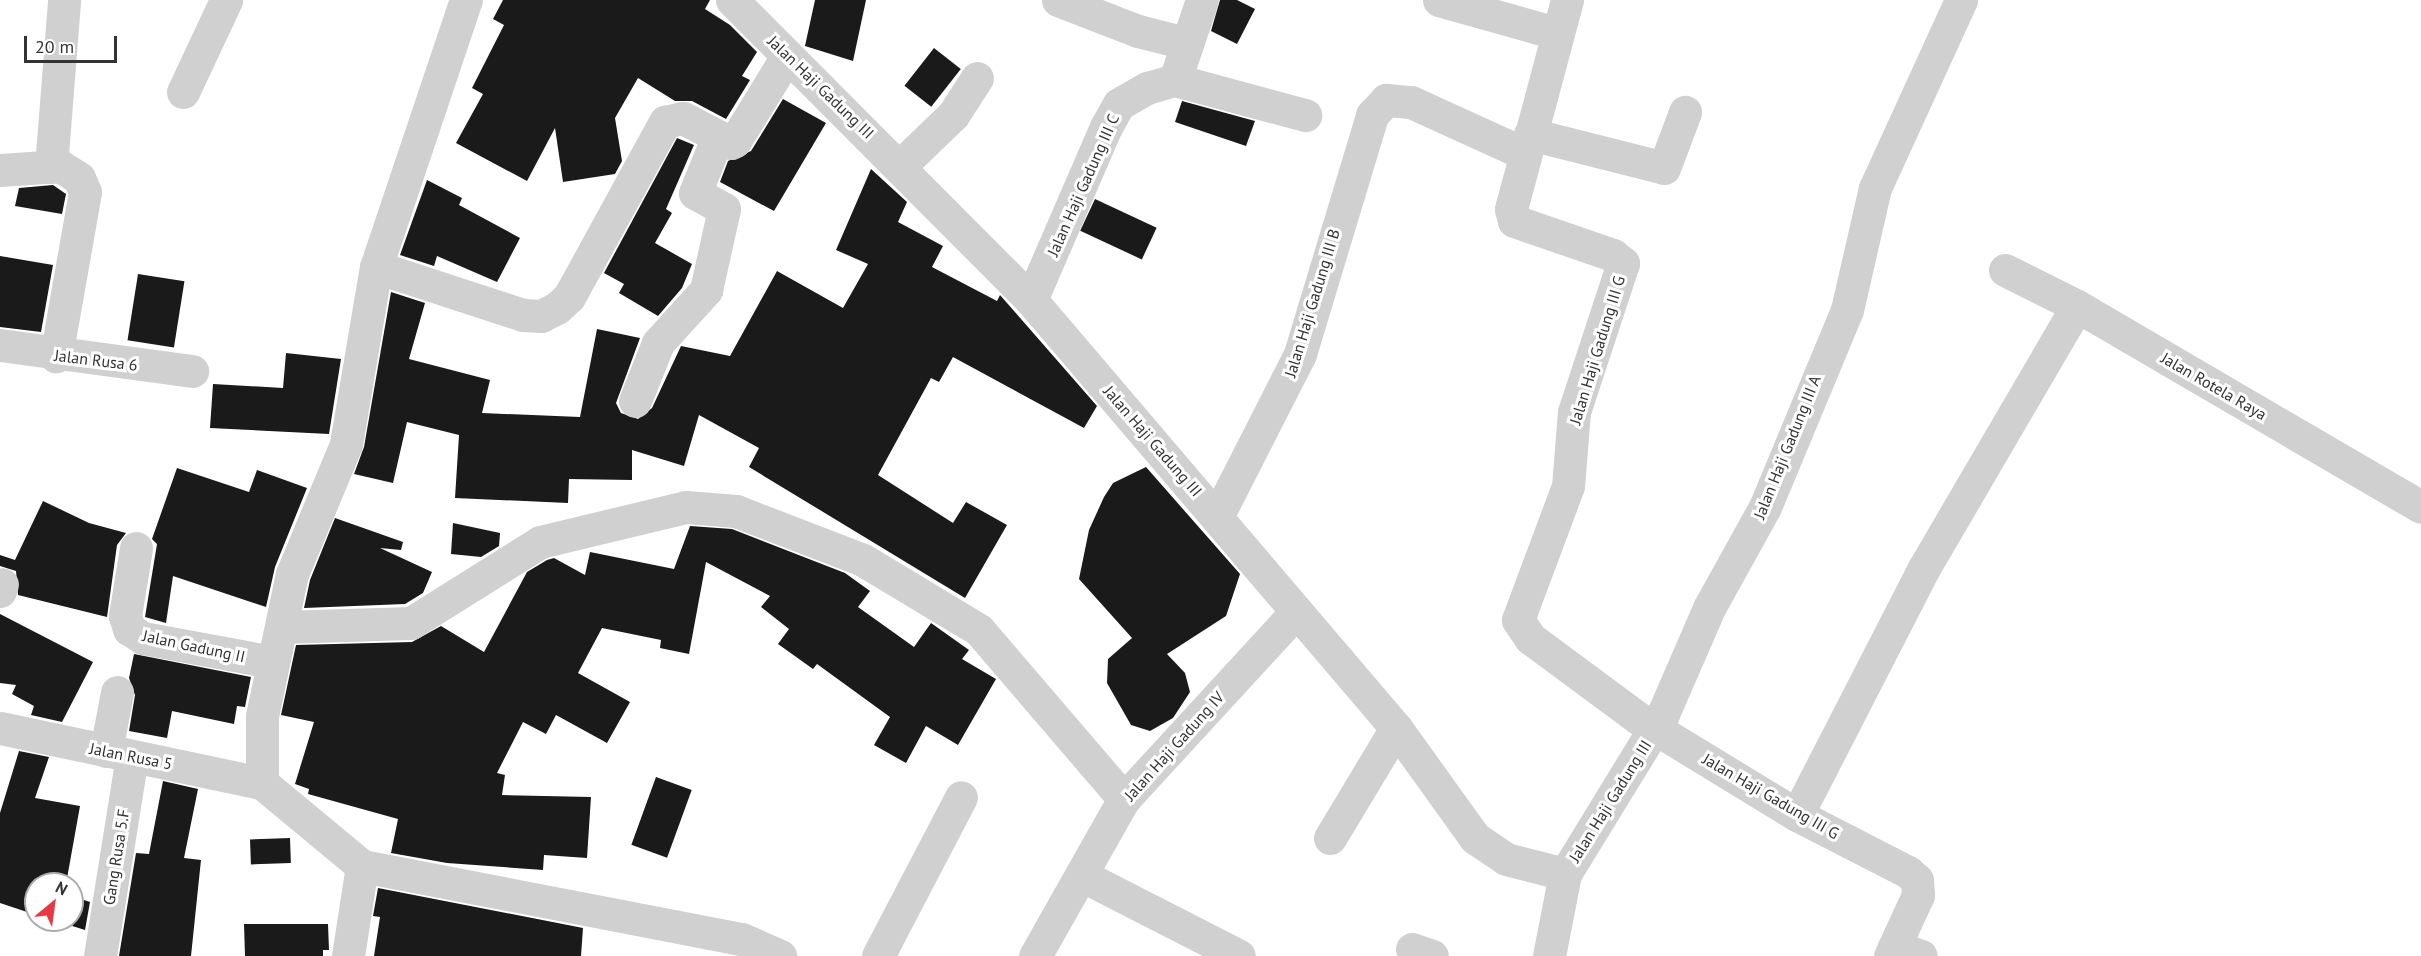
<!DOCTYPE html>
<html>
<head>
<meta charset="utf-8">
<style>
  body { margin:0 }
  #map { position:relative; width:2421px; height:956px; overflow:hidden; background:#fff; font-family:"PT Sans",sans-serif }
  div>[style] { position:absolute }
  .building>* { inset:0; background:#1a1a1a; transform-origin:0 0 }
  .minor>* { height:33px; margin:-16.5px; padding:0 16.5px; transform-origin:16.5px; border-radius:16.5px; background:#d0d0d0 }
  span { translate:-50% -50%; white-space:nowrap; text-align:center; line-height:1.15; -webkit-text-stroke:6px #fff; paint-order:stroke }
  .street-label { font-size:16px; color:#333 }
  .north { position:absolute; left:24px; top:872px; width:60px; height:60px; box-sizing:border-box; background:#fff; border:2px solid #adadad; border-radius:50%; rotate:29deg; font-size:16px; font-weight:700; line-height:24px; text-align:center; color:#333 }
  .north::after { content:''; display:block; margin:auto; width:21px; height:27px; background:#e63946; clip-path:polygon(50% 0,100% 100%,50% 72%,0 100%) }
  .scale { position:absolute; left:24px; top:36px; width:93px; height:27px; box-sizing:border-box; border:3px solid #333; border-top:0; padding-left:8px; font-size:18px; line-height:21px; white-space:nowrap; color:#333; -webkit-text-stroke:4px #fff; paint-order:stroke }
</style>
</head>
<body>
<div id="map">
  <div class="building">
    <i style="clip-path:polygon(503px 0,710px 0,705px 9px,730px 25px,757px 52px,742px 76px,750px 80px,726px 119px,692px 101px,675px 101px,638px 78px,615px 118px,622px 161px,615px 174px,563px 182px,555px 128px,527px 181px,456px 143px,483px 94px,472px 88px,504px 25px,493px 19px)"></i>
    <i style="clip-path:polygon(815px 0,866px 0,853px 61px,805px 46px)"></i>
    <i style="clip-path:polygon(1220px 0,1237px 0,1255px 9px,1237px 44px,1211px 31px)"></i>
    <i style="left:934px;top:48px;width:34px;height:48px;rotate:38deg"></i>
    <i style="clip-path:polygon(783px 99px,826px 123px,774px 211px,720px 182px,728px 161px,751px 151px)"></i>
    <i style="clip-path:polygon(1182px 101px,1255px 121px,1246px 146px,1175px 122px)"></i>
    <i style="clip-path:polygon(677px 138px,694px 145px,666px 209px,672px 213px,655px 243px,692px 264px,682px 288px,658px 316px,619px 293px,624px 284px,604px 273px)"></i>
    <i style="clip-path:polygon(871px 169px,907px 202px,898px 222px,943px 246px,932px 267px,997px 301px,1000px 295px,1097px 406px,1084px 428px,953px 357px,939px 382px,931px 378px,878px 475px,953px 523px,966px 502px,1007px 525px,965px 598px,749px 467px,759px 448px,699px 415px,684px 466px,632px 450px,632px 480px,569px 479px,568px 503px,455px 498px,459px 435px,407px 422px,393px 483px,354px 474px,364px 447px,391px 292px,425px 303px,409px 359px,490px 380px,482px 413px,580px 417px,597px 329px,640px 338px,616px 403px,621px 413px,638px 419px,652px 408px,681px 346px,730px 356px,777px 271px,843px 308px,868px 264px,836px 250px)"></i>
    <i style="clip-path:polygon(427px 180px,462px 198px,459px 205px,520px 238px,497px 282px,437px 256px,434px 266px,400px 255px)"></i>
    <i style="clip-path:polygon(53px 185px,66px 194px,62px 214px,15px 206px,19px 188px)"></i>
    <i style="left:1095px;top:199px;width:68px;height:35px;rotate:25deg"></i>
    <i style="clip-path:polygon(0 256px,53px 265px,41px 332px,0 327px)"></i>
    <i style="left:138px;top:274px;width:47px;height:67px;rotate:9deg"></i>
    <i style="clip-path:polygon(286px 353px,341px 359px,329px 434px,210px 428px,213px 384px,283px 388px)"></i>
    <i style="clip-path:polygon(1146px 467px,1240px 574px,1226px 616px,1167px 654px,1185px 673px,1190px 692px,1173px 718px,1150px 731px,1131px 725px,1107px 683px,1108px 659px,1132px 638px,1079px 579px,1089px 530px,1104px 497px,1113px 483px)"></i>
    <i style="clip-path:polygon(177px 468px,249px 492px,257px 470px,307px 488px,275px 567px,266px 607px,173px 576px,166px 623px,145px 617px,157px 544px,152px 539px)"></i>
    <i style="clip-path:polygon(43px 501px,89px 523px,126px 533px,117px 545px,107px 617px,18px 595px,16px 571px,0 566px,0 555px,15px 560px)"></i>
    <i style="clip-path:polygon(335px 518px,403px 542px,401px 550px,380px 548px,432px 572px,423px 593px,405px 604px,304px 608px,310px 580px)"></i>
    <i style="clip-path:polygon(453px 523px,500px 533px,499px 546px,481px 557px,451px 554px)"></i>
    <i style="clip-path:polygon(690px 526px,732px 529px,845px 573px,870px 591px,858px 607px,914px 647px,931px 623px,969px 650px,962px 659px,996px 679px,958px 745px,926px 726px,906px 763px,874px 745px,890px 717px,817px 664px,813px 669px,778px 644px,789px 629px,761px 607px,770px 596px,706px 562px,689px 654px,660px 648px,661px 640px,602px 628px,578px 673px,630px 702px,607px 743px,556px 715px,546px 734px,523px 722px,497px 773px,505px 775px,502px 795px,591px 797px,587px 858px,544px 855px,543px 870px,447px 863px,391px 853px,398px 819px,308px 794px,309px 789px,295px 784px,314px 722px,281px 715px,296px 645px,412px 642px,441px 626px,484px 652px,527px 572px,547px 560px,554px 558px,585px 575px,590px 552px,674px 569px)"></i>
    <i style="clip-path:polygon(0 614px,93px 662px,62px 722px,31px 715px,34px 706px,12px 694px,16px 685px,0 683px)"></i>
    <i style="clip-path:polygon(134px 654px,251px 677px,245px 707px,237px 706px,234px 724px,172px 711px,167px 738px,129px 731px,135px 695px,129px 678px)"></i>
    <i style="clip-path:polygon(19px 751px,49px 757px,35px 798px,80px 806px,66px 884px,36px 884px,36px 915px,0 903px,0 813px)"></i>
    <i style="left:656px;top:777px;width:38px;height:72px;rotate:20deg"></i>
    <i style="clip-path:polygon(163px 781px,198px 789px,184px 858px,201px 860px,191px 956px,119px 956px,136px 853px,149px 854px)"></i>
    <i style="left:290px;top:838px;width:25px;height:40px;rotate:88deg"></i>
    <i style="clip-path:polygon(378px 888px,583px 928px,581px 956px,374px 956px,380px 917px,373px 916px)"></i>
    <i style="clip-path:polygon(72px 896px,90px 902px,85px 930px,53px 920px,72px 920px)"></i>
    <i style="clip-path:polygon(244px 924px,328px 924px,329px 950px,323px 950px,323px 956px,245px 956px)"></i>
  </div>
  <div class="minor">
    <i style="left:732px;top:0;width:424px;rotate:45.1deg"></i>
    <i style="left:1031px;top:300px;width:563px;rotate:49.54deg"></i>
    <i style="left:1396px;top:728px;width:135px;rotate:54.3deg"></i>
    <i style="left:1475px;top:838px;width:37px;rotate:34deg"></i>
    <i style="left:1506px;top:859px;width:61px;rotate:14.3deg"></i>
    <i style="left:1058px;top:0;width:86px;rotate:21.2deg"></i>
    <i style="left:1138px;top:31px;width:49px;rotate:14.3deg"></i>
    <i style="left:1439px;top:0;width:122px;rotate:15.8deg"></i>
    <i style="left:1567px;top:0;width:216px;rotate:105deg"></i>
    <i style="left:1511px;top:209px;width:12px;rotate:76deg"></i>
    <i style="left:1514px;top:221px;width:105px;rotate:19deg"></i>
    <i style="left:1613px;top:255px;width:13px;rotate:39deg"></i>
    <i style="left:1623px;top:263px;width:157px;rotate:108.2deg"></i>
    <i style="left:1574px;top:412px;width:74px;rotate:94.6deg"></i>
    <i style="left:1568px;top:486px;width:143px;rotate:110.5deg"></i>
    <i style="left:1518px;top:620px;width:22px;rotate:56deg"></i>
    <i style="left:1530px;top:638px;width:134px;rotate:36.5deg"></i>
    <i style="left:1638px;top:718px;width:186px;rotate:31.4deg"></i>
    <i style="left:1797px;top:815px;width:125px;rotate:27.2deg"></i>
    <i style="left:1908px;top:872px;width:12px;rotate:42deg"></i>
    <i style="left:1917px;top:880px;width:15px;rotate:86deg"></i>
    <i style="left:1918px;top:895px;width:67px;rotate:114.7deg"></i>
    <i style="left:1175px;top:80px;width:135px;rotate:15.1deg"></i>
    <i style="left:183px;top:92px;width:102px;rotate:-64.9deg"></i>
    <i style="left:1530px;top:134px;width:138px;rotate:14.2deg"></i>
    <i style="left:1664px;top:168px;width:60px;rotate:-69.4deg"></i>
    <i style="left:900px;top:166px;width:74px;rotate:-43.9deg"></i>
    <i style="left:953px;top:115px;width:44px;rotate:-57deg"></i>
    <i style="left:51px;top:167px;width:168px;rotate:-85.5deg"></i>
    <i style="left:0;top:170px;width:60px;rotate:-3.8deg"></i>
    <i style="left:60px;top:166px;width:22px;rotate:32deg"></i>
    <i style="left:79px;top:178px;width:15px;rotate:67deg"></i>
    <i style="left:85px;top:192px;width:167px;rotate:100deg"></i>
    <i style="left:376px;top:267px;width:155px;rotate:18.1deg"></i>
    <i style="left:523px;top:315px;width:18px;rotate:3deg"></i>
    <i style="left:541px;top:316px;width:18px;rotate:-27deg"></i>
    <i style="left:557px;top:308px;width:16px;rotate:-43deg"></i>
    <i style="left:569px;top:297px;width:200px;rotate:-61.3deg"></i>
    <i style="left:665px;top:122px;width:18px;rotate:-13deg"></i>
    <i style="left:683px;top:118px;width:54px;rotate:27.5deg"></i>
    <i style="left:731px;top:143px;width:4px;rotate:-27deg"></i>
    <i style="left:735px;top:141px;width:100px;rotate:-58.5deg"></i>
    <i style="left:2005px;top:270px;width:80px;rotate:26.6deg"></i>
    <i style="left:2077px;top:306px;width:398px;rotate:30.3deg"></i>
    <i style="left:1031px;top:300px;width:189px;rotate:-66.6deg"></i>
    <i style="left:1106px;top:127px;width:26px;rotate:-61deg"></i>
    <i style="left:1119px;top:104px;width:32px;rotate:-30deg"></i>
    <i style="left:1147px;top:88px;width:29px;rotate:-16deg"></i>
    <i style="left:1175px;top:80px;width:84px;rotate:-71.4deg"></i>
    <i style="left:0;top:345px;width:194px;rotate:7.7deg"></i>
    <i style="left:635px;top:401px;width:62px;rotate:-68.4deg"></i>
    <i style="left:658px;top:343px;width:72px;rotate:-47.8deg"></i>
    <i style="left:706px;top:290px;width:83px;rotate:-77.5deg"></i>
    <i style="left:724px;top:209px;width:33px;rotate:-151deg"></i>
    <i style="left:695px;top:193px;width:61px;rotate:-68deg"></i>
    <i style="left:1218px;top:515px;width:181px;rotate:-63deg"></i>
    <i style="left:1300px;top:354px;width:250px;rotate:-73.2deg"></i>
    <i style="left:1372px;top:115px;width:21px;rotate:-47deg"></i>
    <i style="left:1386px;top:100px;width:25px;rotate:5deg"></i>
    <i style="left:1411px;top:102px;width:125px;rotate:24.5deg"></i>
    <i style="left:136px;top:548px;width:69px;rotate:99.2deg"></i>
    <i style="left:125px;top:616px;width:14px;rotate:73deg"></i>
    <i style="left:129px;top:629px;width:17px;rotate:33deg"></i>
    <i style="left:143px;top:638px;width:131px;rotate:10.5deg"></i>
    <i style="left:0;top:591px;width:7px;rotate:-74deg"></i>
    <i style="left:283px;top:627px;width:128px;rotate:-1.8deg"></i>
    <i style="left:411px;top:623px;width:152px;rotate:-32.1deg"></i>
    <i style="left:540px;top:542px;width:150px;rotate:-13.5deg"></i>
    <i style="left:686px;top:507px;width:50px;rotate:4.6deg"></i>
    <i style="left:736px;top:511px;width:136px;rotate:21.1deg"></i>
    <i style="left:863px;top:560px;width:135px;rotate:31.1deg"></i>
    <i style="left:979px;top:630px;width:223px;rotate:49.4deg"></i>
    <i style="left:0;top:728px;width:268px;rotate:11.9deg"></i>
    <i style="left:262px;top:783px;width:130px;rotate:39.7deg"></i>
    <i style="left:362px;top:866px;width:387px;rotate:10.9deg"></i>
    <i style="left:742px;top:939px;width:42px;rotate:24.1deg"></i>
    <i style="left:106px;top:751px;width:60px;rotate:-79.4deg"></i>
    <i style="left:262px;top:783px;width:67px;rotate:-90deg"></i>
    <i style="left:262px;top:716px;width:145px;rotate:-78.1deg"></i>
    <i style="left:292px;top:574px;width:141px;rotate:-67.4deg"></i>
    <i style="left:346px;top:444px;width:180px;rotate:-80.4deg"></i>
    <i style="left:376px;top:267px;width:282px;rotate:-71.4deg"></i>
    <i style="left:1797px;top:815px;width:278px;rotate:-62.8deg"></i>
    <i style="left:1924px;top:568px;width:303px;rotate:-59.7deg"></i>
    <i style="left:1330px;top:838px;width:128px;rotate:-59deg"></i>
    <i style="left:1083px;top:876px;width:175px;rotate:27.1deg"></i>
    <i style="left:1894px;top:947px;width:28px;rotate:18deg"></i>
    <i style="left:1412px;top:949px;width:21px;rotate:19deg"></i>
    <i style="left:100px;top:956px;width:202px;rotate:-80.9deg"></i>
    <i style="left:348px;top:956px;width:91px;rotate:-81.2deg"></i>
    <i style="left:878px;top:956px;width:179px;rotate:-62.4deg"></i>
    <i style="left:1035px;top:956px;width:180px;rotate:-60.5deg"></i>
    <i style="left:1124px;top:799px;width:254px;rotate:-47.4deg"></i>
    <i style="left:1549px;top:956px;width:84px;rotate:-79deg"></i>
    <i style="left:1565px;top:874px;width:188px;rotate:-58.5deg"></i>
    <i style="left:1663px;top:714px;width:116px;rotate:-66.5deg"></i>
    <i style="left:1709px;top:608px;width:115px;rotate:-61deg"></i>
    <i style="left:1765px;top:507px;width:213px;rotate:-67.4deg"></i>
    <i style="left:1847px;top:310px;width:125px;rotate:-77.1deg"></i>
    <i style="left:1875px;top:188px;width:207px;rotate:-65.4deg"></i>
  </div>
  <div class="street-label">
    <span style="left:821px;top:87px;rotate:44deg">Jalan Haji Gadung III</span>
    <span style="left:1083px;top:185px;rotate:-66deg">Jalan Haji Gadung III C</span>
    <span style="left:1312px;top:303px;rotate:-73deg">Jalan Haji Gadung III B</span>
    <span style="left:1597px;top:350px;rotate:-73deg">Jalan Haji Gadung III G</span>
    <span style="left:96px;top:360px;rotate:7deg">Jalan Rusa 6</span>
    <span style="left:2214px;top:386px;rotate:30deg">Jalan Rotela Raya</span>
    <span style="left:1153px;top:441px;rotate:49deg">Jalan Haji Gadung III</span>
    <span style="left:1787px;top:447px;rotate:-68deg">Jalan Haji Gadung III A</span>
    <span style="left:194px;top:646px;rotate:12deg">Jalan Gadung II</span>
    <span style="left:1174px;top:746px;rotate:-48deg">Jalan Haji Gadung IV</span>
    <span style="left:131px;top:756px;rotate:11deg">Jalan Rusa 5</span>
    <span style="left:1771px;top:796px;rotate:30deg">Jalan Haji Gadung III G</span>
    <span style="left:1610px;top:801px;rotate:-58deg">Jalan Haji Gadung III</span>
    <span style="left:116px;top:857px;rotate:-81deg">Gang Rusa 5.F</span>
  </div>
  <div class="north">N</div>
  <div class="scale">20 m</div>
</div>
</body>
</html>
